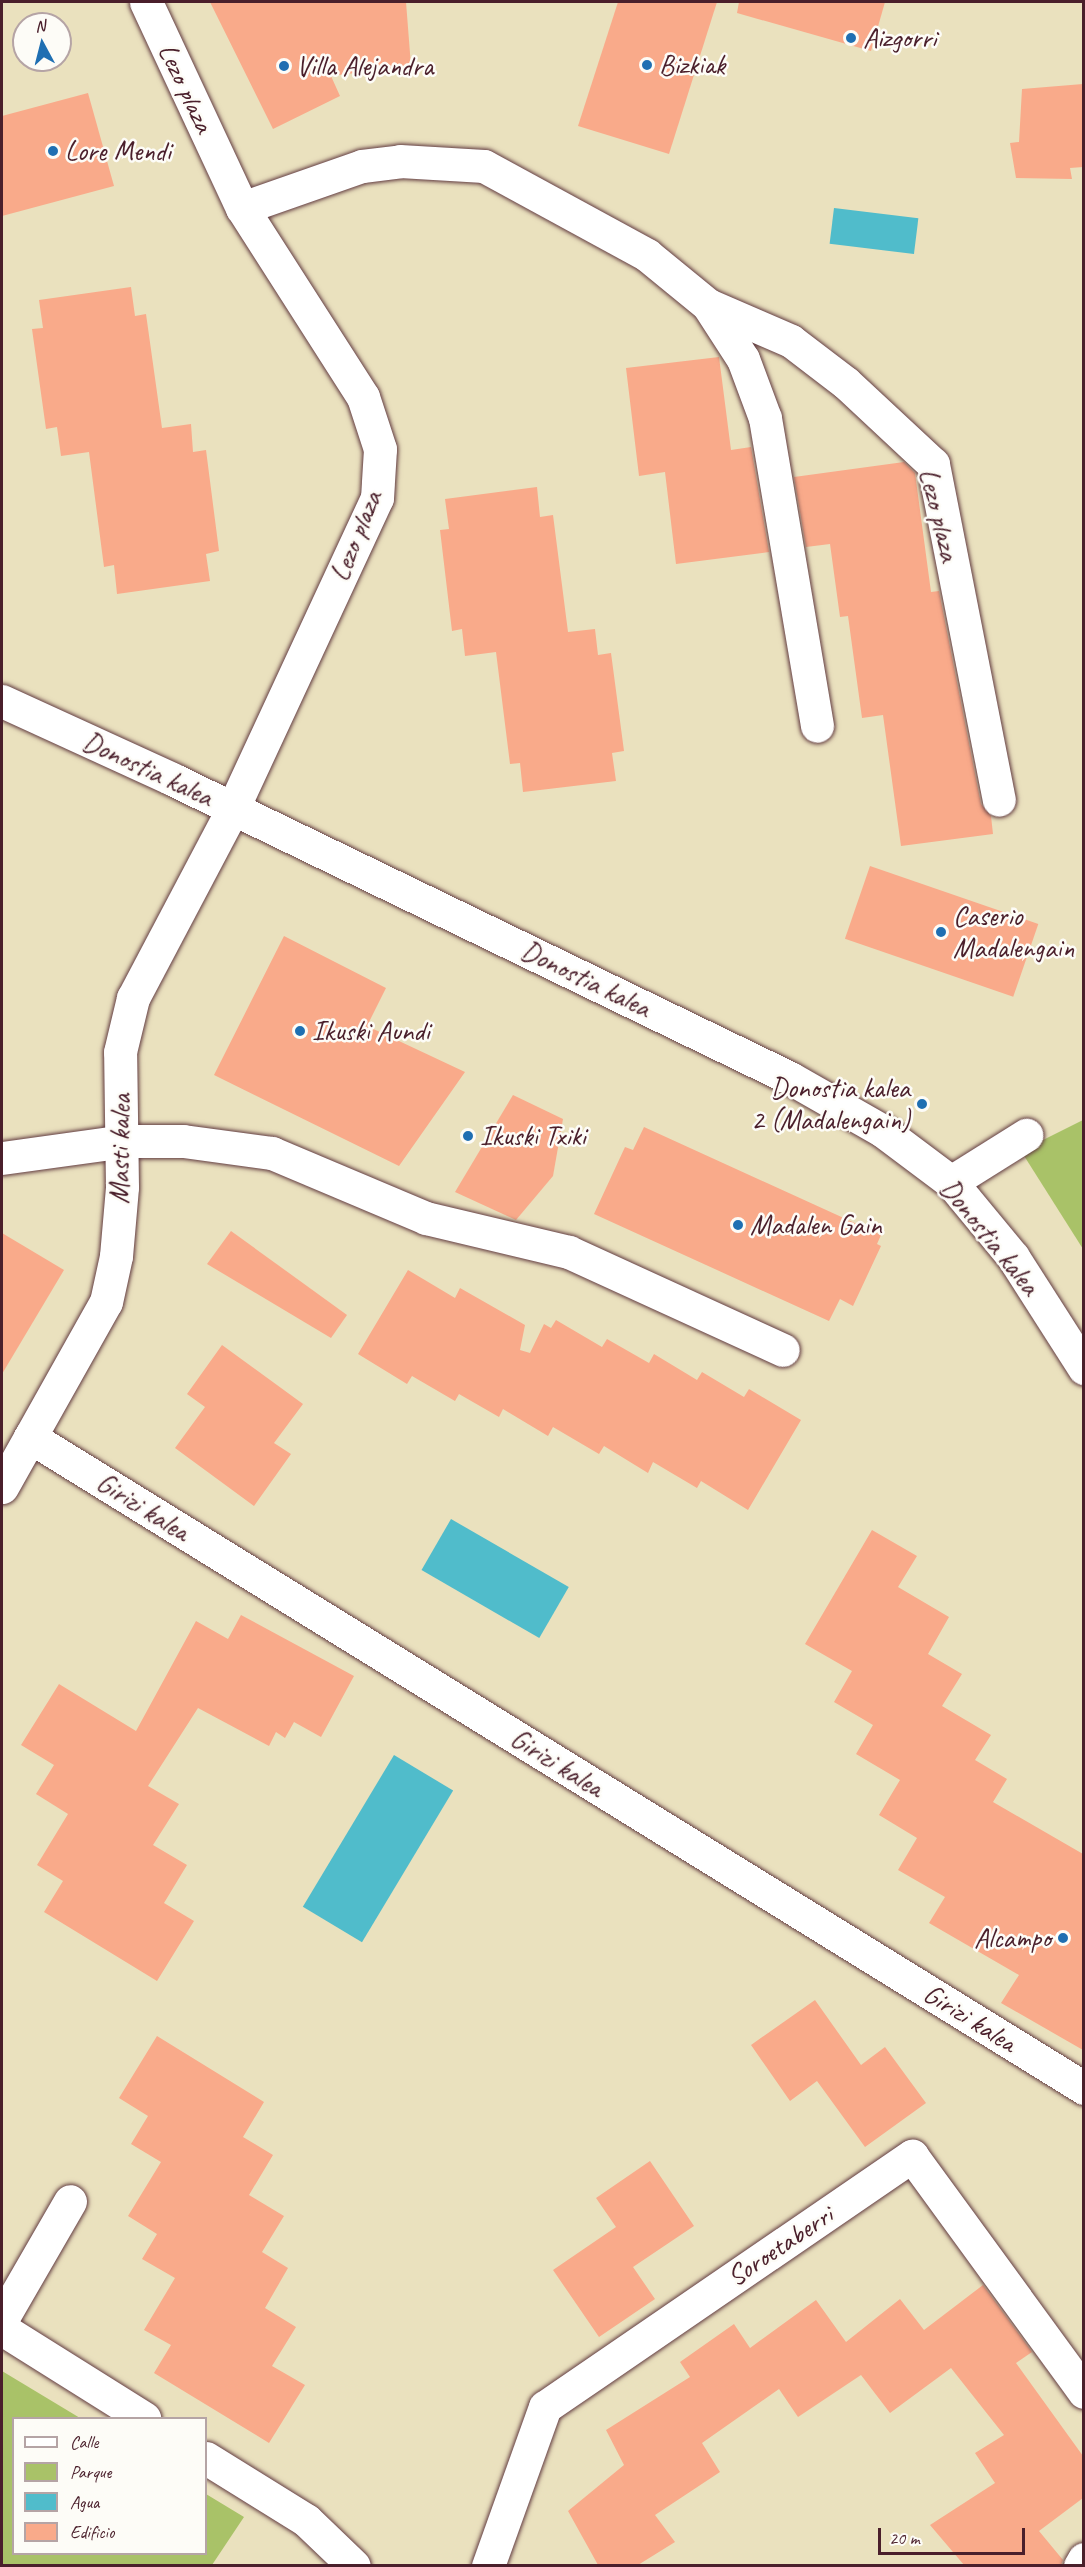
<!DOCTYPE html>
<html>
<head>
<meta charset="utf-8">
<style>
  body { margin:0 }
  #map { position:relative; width:1085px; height:2567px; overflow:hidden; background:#eae1be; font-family:Caveat,sans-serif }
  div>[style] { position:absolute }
  .green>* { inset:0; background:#a9c268 }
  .water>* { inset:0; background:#50bccb; transform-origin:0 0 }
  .building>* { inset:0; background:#f9aa8a; transform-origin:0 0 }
  .roads { filter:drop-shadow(0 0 2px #623c41) drop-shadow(0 0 2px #623c41) }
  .pedestrian>* { height:33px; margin:-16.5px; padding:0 16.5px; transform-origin:16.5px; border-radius:16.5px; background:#fff }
  .minor>* { height:33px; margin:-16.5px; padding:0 16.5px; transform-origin:16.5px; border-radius:16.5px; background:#fff }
  .tertiary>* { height:33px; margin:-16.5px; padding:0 16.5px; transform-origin:16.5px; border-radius:16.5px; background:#fff }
  .dots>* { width:16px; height:16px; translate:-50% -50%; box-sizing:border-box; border:3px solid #fdfcf7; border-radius:50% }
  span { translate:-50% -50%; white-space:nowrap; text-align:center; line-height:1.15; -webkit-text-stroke:5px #fdfcf7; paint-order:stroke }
  .poi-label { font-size:28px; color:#4a1f2b }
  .left { translate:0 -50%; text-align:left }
  .right { translate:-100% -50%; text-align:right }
  .street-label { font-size:28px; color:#4a1f2b }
  .frame { position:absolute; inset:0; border:3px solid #4a1f2b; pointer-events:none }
  .legend { position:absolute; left:12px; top:2417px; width:195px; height:138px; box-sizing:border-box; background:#fdfcf7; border:2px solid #b5a4a5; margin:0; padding:8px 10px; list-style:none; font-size:18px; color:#4a1f2b }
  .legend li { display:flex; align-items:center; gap:12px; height:30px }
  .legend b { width:30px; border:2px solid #b5a4a5 }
  .north { position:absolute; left:12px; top:12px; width:60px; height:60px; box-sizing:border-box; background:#fdfcf7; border:2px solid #b5a4a5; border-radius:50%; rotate:353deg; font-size:16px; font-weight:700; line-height:24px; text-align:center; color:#4a1f2b }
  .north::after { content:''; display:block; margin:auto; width:21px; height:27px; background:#1f6fb2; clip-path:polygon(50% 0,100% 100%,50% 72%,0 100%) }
  .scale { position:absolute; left:878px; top:2528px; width:147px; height:27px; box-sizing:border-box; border:3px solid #4a1f2b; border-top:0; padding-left:8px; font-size:18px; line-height:21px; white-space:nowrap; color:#4a1f2b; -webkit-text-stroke:4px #fdfcf7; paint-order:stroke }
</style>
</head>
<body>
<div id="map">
  <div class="green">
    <i style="clip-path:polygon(1083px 1120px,1083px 1249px,1021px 1151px)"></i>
    <i style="clip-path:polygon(2px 2371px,80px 2418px,14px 2418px,14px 2554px,206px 2554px,206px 2494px,244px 2517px,212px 2565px,2px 2565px)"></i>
  </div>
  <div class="water">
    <i style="left:834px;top:208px;width:85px;height:36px;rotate:7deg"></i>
    <i style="left:451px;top:1519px;width:136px;height:59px;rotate:30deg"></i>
    <i style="left:394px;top:1755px;width:69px;height:177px;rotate:31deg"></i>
  </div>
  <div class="building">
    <i style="clip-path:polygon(210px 2px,406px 2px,411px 66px,331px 76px,340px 96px,273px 129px)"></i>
    <i style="clip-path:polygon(618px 2px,717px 2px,669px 154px,578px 126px)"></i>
    <i style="clip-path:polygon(739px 2px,885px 2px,871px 51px,737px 13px)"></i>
    <i style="clip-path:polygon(1083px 84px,1083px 167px,1070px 168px,1072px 179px,1016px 178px,1010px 143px,1019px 142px,1022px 89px)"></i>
    <i style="clip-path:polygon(88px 93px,114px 186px,2px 216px,2px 116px)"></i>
    <i style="clip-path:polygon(131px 287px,135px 316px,146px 314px,162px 428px,191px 424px,193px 452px,206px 450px,219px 551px,206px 554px,210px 581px,117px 594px,114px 565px,104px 567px,89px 452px,61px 456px,57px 427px,46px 429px,32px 329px,43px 328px,39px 300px)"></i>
    <i style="clip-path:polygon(719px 357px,731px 450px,751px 447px,769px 552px,676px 564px,665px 472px,639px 476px,626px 368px)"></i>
    <i style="clip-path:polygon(904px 462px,915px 473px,931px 592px,939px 591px,981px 804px,991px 816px,993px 834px,901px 846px,883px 715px,862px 718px,848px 616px,840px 617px,830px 544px,806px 547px,794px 477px)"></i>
    <i style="clip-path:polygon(537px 487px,540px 517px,553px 515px,568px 632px,595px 629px,598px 655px,611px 653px,624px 751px,612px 753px,616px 781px,523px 792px,520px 763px,510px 764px,496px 652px,465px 656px,462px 629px,452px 631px,440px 530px,449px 529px,445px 499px)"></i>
    <i style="left:870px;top:866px;width:178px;height:77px;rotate:19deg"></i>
    <i style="clip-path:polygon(284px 936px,386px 988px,367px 1026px,465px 1072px,399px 1166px,214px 1075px)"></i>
    <i style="clip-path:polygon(513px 1095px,563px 1119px,553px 1176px,516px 1220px,455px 1192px)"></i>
    <i style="clip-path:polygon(644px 1127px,881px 1235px,877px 1244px,881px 1246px,853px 1306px,840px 1299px,829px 1321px,594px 1214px,625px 1147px,633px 1150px)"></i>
    <i style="clip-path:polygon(231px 1231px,347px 1315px,331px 1338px,207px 1264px)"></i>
    <i style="clip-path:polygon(2px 1233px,64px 1270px,2px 1374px)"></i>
    <i style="clip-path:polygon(408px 1270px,455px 1298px,460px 1288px,525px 1325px,520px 1350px,530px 1353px,544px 1324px,551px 1328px,556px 1320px,602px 1347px,607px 1339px,649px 1363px,654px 1354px,697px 1380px,702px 1372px,744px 1397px,749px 1389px,801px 1420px,748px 1510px,701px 1481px,697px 1488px,653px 1462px,648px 1473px,604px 1446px,599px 1454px,553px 1427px,548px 1436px,503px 1409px,499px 1417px,459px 1394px,455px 1401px,412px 1376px,407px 1384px,358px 1354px)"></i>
    <i style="clip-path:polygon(222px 1345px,303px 1404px,274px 1443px,291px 1454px,254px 1506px,175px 1448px,205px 1407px,187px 1394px)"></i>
    <i style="clip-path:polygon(872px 1530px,917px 1556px,898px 1587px,949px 1617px,928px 1654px,962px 1674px,942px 1706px,991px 1735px,975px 1760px,1007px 1779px,993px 1802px,1083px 1854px,1083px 2050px,1001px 2003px,1019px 1975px,929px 1923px,945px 1897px,898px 1870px,917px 1838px,879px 1815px,900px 1780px,856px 1754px,873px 1725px,834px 1702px,852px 1671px,805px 1644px)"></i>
    <i style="clip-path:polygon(241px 1615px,354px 1676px,321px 1737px,294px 1722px,285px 1738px,276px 1732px,269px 1746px,198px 1708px,148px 1786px,179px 1804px,153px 1845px,187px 1865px,164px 1903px,194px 1921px,157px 1981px,44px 1912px,63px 1881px,37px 1865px,68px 1814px,36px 1794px,54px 1765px,21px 1745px,59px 1684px,136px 1731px,196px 1621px,228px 1639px)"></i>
    <i style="clip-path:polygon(815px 2000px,861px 2065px,885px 2047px,926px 2103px,865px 2147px,817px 2081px,790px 2101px,751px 2045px)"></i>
    <i style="clip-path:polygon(157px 2036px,264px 2102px,243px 2137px,273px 2155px,249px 2195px,284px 2216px,262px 2252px,288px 2268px,265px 2308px,296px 2327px,272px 2366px,305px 2385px,269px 2443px,154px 2373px,171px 2345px,144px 2330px,175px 2278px,142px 2259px,157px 2234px,128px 2216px,161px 2162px,131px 2144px,148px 2116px,119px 2098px)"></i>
    <i style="clip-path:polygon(650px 2161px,694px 2226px,633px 2267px,655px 2299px,599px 2337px,553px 2270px,616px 2227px,596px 2198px)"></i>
    <i style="clip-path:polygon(983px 2285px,1032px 2352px,1016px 2363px,1083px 2456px,1083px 2498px,1039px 2531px,1063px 2560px,1061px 2565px,964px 2565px,930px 2525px,995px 2483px,975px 2453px,1004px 2435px,951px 2368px,890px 2413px,861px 2375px,798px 2417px,779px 2389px,702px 2443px,720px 2472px,655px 2515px,675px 2542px,638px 2565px,598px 2565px,568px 2511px,624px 2465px,606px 2430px,690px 2377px,680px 2362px,734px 2324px,750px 2348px,816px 2300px,846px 2342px,900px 2299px,924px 2330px)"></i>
  </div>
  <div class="roads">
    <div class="pedestrian">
      <i style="left:951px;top:1182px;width:89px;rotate:-32.1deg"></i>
    </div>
    <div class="minor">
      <i style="left:242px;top:208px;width:127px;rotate:-19.3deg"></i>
      <i style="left:362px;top:166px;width:38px;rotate:-7deg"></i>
      <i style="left:400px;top:161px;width:84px;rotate:3.4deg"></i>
      <i style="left:484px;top:166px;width:186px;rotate:28.6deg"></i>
      <i style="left:647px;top:255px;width:79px;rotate:39.3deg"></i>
      <i style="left:708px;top:305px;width:64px;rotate:57.1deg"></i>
      <i style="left:743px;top:359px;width:63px;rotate:69.6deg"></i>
      <i style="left:765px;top:418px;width:312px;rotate:80.4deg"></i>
      <i style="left:708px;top:305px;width:90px;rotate:23.4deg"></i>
      <i style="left:791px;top:341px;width:69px;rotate:37.4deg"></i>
      <i style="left:846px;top:383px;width:119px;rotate:43deg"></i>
      <i style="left:933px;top:464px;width:342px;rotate:78.9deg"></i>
      <i style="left:2px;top:1158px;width:123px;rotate:-7.9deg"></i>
      <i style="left:124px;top:1141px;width:59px"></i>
      <i style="left:183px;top:1141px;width:90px;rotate:7.7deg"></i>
      <i style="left:272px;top:1153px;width:167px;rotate:22.9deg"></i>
      <i style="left:426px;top:1218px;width:147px;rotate:13.4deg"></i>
      <i style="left:569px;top:1252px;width:235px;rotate:24.6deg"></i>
      <i style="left:30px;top:1437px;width:1239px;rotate:31.7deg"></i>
      <i style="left:2px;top:1487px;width:212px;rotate:-60.7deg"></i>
      <i style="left:106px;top:1302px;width:47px;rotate:-77.7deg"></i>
      <i style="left:116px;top:1256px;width:69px;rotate:-85deg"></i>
      <i style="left:122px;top:1187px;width:135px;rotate:-90.8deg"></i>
      <i style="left:120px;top:1052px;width:56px;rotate:-76.5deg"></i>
      <i style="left:133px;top:998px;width:215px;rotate:-62.2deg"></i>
      <i style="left:233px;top:808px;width:342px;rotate:-65.1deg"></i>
      <i style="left:377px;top:498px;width:49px;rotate:-86.5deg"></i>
      <i style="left:380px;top:449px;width:55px;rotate:-108.1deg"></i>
      <i style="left:363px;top:397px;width:224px;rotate:-122.6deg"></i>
      <i style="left:242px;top:208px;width:227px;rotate:-115deg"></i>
      <i style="left:2px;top:2319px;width:136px;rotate:-60deg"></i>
      <i style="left:2px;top:2329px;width:168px;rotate:32.1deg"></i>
      <i style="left:206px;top:2458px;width:118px;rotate:31.8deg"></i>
      <i style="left:306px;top:2520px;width:66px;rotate:43.8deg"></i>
      <i style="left:488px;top:2566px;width:169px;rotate:-70.3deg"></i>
      <i style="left:545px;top:2407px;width:445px;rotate:-34.4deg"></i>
      <i style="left:912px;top:2156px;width:292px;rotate:53.9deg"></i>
      <i style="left:1080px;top:2566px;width:8px;rotate:-60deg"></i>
    </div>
    <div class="tertiary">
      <i style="left:2px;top:701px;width:187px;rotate:24.6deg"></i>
      <i style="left:172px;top:779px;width:687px;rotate:25.82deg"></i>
      <i style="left:790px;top:1078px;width:107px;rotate:29.7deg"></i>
      <i style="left:883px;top:1131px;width:85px;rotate:36.9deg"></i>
      <i style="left:951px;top:1182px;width:97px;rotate:50.4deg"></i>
      <i style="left:1013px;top:1257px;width:132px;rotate:57.4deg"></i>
    </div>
  </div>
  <div class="dots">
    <i style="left:851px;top:38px;background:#1f6fb2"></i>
    <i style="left:647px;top:65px;background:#1f6fb2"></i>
    <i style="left:284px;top:66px;background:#1f6fb2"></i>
    <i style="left:53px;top:151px;background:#1f6fb2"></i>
    <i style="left:941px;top:932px;background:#1f6fb2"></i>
    <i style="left:300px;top:1031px;background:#1f6fb2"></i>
    <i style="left:922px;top:1104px;background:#1f6fb2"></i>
    <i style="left:468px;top:1136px;background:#1f6fb2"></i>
    <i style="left:738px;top:1225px;background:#1f6fb2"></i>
    <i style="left:1063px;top:1938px;background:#1f6fb2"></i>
  </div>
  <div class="poi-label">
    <span class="left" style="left:863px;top:38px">Aizgorri</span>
    <span class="left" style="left:659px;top:65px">Bizkiak</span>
    <span class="left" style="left:296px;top:66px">Villa Alejandra</span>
    <span class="left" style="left:65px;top:151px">Lore Mendi</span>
    <span class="left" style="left:953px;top:932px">Caserio<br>Madalengain</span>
    <span class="left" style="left:312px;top:1031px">Ikuski Aundi</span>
    <span class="right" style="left:910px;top:1104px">Donostia kalea<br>2 (Madalengain)</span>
    <span class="left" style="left:480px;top:1136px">Ikuski Txiki</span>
    <span class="left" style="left:750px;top:1225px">Madalen Gain</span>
    <span class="right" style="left:1051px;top:1938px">Alcampo</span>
  </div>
  <div class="street-label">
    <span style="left:186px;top:88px;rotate:65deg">Lezo plaza</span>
    <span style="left:939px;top:515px;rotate:76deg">Lezo plaza</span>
    <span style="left:356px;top:536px;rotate:-68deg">Lezo plaza</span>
    <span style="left:148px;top:769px;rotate:25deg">Donostia kalea</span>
    <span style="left:586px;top:979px;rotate:26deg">Donostia kalea</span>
    <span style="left:120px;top:1149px;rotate:-89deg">Masti kalea</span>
    <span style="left:990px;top:1237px;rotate:51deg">Donostia kalea</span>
    <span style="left:143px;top:1507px;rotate:32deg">Girizi kalea</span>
    <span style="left:557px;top:1763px;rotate:32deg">Girizi kalea</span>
    <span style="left:970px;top:2018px;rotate:32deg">Girizi kalea</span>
    <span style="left:780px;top:2246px;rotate:-34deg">Soroetaberri</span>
  </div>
  <div class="frame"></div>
  <ul class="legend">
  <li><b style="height:8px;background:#fff"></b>Calle</li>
  <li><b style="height:16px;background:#a9c268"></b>Parque</li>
  <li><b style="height:16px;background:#50bccb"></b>Agua</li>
  <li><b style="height:16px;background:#f9aa8a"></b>Edificio</li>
  </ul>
  <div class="north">N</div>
  <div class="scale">20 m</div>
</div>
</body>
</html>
